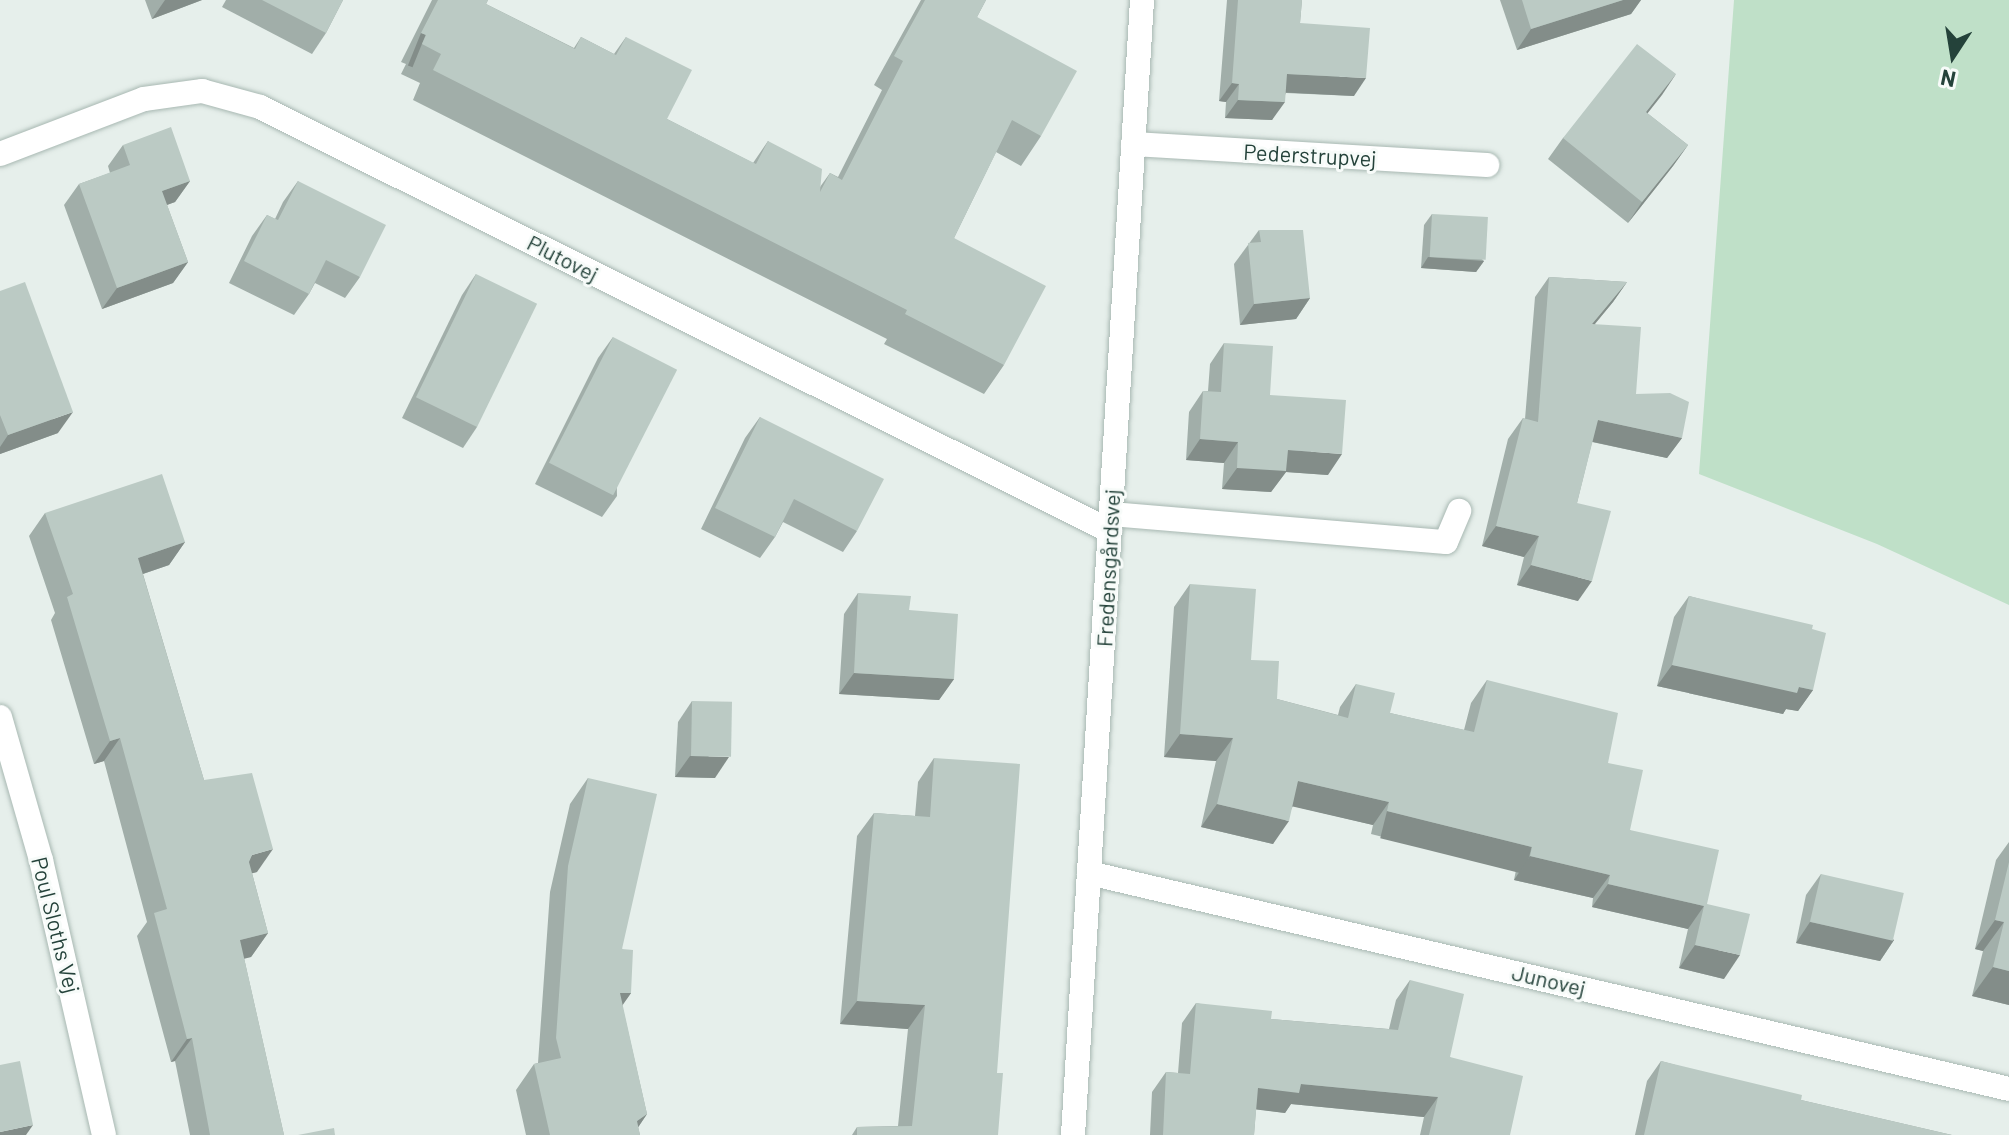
<!DOCTYPE html>
<html>
<head>
<meta charset="utf-8">
<style>
  body { margin:0 }
  #map { position:relative; width:2009px; height:1135px; overflow:hidden; background:#e6efeb; font-family:Barlow,sans-serif }
  div>[style] { position:absolute }
  .green>* { inset:0; background:#bfe0c8 }
  .roads { filter:drop-shadow(0 0 2px #a8b8b2) drop-shadow(0 0 2px #a8b8b2) }
  .service>* { height:24px; margin:-12px; padding:0 12px; transform-origin:12px; border-radius:12px; background:#fff }
  .minor>* { height:24px; margin:-12px; padding:0 12px; transform-origin:12px; border-radius:12px; background:#fff }
  .wall>* { inset:0; background:#a1aea9 }
  .shaded-wall>* { inset:0; background:#838d89; transform-origin:0 0 }
  .building>* { inset:0; background:#bbcac4; transform-origin:0 0 }
  span { translate:-50% -50%; white-space:nowrap; text-align:center; line-height:1.15; -webkit-text-stroke:6px #f7fbf9; paint-order:stroke }
  .street-label { font-size:22px; color:#24423a }
  .north { position:absolute; left:1913px; top:16px; width:80px; height:80px; -webkit-text-stroke:6px #f7fbf9; paint-order:stroke; rotate:192deg; font-size:22px; font-weight:700; line-height:32px; text-align:center; color:#24423a }
  .north::after { content:''; display:block; margin:auto; width:28px; height:36px; background:#24423a; clip-path:polygon(50% 0,100% 100%,50% 72%,0 100%) }
</style>
</head>
<body>
<div id="map">
  <div class="green">
    <i style="clip-path:polygon(1734px 0,2009px 0,2009px 605px,1877px 544px,1699px 474px)"></i>
  </div>
  <div class="roads">
    <div class="service">
      <i style="left:1111px;top:514px;width:336px;rotate:4.8deg"></i>
      <i style="left:1446px;top:542px;width:34px;rotate:-67deg"></i>
    </div>
    <div class="minor">
      <i style="left:1133px;top:144px;width:355px;rotate:3.4deg"></i>
      <i style="left:0;top:154px;width:154px;rotate:-20.9deg"></i>
      <i style="left:144px;top:99px;width:59px;rotate:-7.9deg"></i>
      <i style="left:202px;top:91px;width:60px;rotate:15.4deg"></i>
      <i style="left:260px;top:107px;width:950px;rotate:26.51deg"></i>
      <i style="left:0;top:717px;width:149px;rotate:74deg"></i>
      <i style="left:41px;top:860px;width:282px;rotate:77.1deg"></i>
      <i style="left:1089px;top:873px;width:945px;rotate:13.21deg"></i>
      <i style="left:1073px;top:1135px;width:1137px;rotate:-86.52deg"></i>
    </div>
  </div>
  <div class="wall">
    <i style="clip-path:polygon(145px 0,202px 0,152px 19px)"></i>
    <i style="clip-path:polygon(226px 0,343px 0,326px 33px,312px 54px,222px 7px)"></i>
    <i style="clip-path:polygon(432px 0,488px 0,486px 4px,574px 48px,581px 37px,614px 54px,626px 37px,667px 119px,753px 163px,768px 141px,820px 187px,830px 173px,838px 177px,882px 90px,874px 85px,921px 0,986px 0,977px 17px,1041px 136px,1021px 166px,996px 152px,954px 238px,1004px 365px,984px 394px,884px 344px,887px 339px,413px 100px,420px 83px,401px 74px,406px 64px,401px 62px)"></i>
    <i style="clip-path:polygon(1227px 0,1302px 0,1300px 23px,1354px 96px,1286px 93px,1272px 120px,1225px 118px,1226px 102px,1219px 101px)"></i>
    <i style="clip-path:polygon(1500px 0,1641px 0,1631px 14px,1517px 50px)"></i>
    <i style="clip-path:polygon(1676px 74px,1647px 113px,1688px 145px,1673px 166px,1628px 223px,1548px 159px,1563px 138px)"></i>
    <i style="clip-path:polygon(123px 145px,190px 181px,175px 202px,167px 205px,188px 262px,173px 283px,102px 309px,64px 205px,79px 184px,110px 173px,108px 166px)"></i>
    <i style="clip-path:polygon(298px 181px,360px 277px,345px 298px,315px 283px,309px 294px,294px 315px,229px 283px,252px 236px,267px 215px,275px 219px,283px 202px)"></i>
    <i style="clip-path:polygon(1432px 214px,1484px 261px,1476px 272px,1421px 268px,1424px 225px)"></i>
    <i style="clip-path:polygon(1259px 230px,1310px 298px,1296px 319px,1240px 325px,1234px 264px)"></i>
    <i style="clip-path:polygon(476px 274px,477px 427px,463px 448px,402px 418px,462px 295px)"></i>
    <i style="clip-path:polygon(1549px 277px,1627px 282px,1613px 302px,1595px 324px,1636px 394px,1682px 438px,1667px 458px,1592px 442px,1577px 503px,1578px 601px,1517px 585px,1524px 557px,1482px 546px,1508px 439px,1523px 418px,1525px 419px,1535px 297px)"></i>
    <i style="clip-path:polygon(0 291px,58px 433px,0 454px)"></i>
    <i style="clip-path:polygon(613px 337px,617px 496px,602px 517px,535px 484px,598px 358px)"></i>
    <i style="clip-path:polygon(1224px 343px,1270px 395px,1328px 475px,1286px 472px,1271px 492px,1222px 489px,1224px 463px,1186px 460px,1189px 412px,1203px 391px,1208px 391px,1210px 364px)"></i>
    <i style="clip-path:polygon(760px 417px,857px 531px,843px 552px,783px 522px,775px 537px,760px 558px,701px 529px,745px 438px)"></i>
    <i style="clip-path:polygon(45px 513px,185px 542px,169px 565px,143px 574px,204px 780px,257px 872px,252px 873px,268px 933px,251px 957px,244px 958px,284px 1135px,190px 1135px,175px 1061px,171px 1062px,137px 936px,147px 922px,104px 761px,94px 764px,51px 620px,55px 613px,29px 536px)"></i>
    <i style="clip-path:polygon(1190px 584px,1251px 660px,1277px 699px,1338px 715px,1340px 707px,1356px 684px,1390px 713px,1464px 730px,1471px 703px,1487px 680px,1608px 763px,1630px 830px,1707px 904px,1724px 979px,1679px 968px,1688px 929px,1592px 907px,1593px 898px,1514px 880px,1516px 870px,1371px 834px,1373px 825px,1293px 806px,1273px 844px,1201px 827px,1216px 761px,1164px 757px,1174px 607px)"></i>
    <i style="clip-path:polygon(858px 593px,909px 610px,954px 679px,939px 700px,839px 694px,844px 614px)"></i>
    <i style="clip-path:polygon(1689px 596px,1812px 629px,1813px 690px,1798px 711px,1786px 709px,1783px 714px,1657px 686px,1674px 617px)"></i>
    <i style="clip-path:polygon(692px 701px,715px 778px,675px 777px,678px 722px)"></i>
    <i style="clip-path:polygon(934px 758px,997px 1073px,998px 1135px,852px 1135px,857px 1127px,898px 1126px,908px 1029px,840px 1024px,857px 836px,874px 813px,915px 816px,918px 782px)"></i>
    <i style="clip-path:polygon(588px 778px,631px 993px,622px 1005px,647px 1114px,638px 1127px,640px 1135px,526px 1135px,516px 1090px,534px 1064px,538px 1063px,550px 892px,570px 804px)"></i>
    <i style="clip-path:polygon(2009px 842px,2009px 1005px,1972px 996px,1983px 951px,1975px 949px,1996px 860px)"></i>
    <i style="clip-path:polygon(1821px 874px,1894px 940px,1880px 961px,1796px 943px,1806px 895px)"></i>
    <i style="clip-path:polygon(1410px 980px,1450px 1057px,1510px 1135px,1420px 1135px,1424px 1117px,1291px 1104px,1285px 1113px,1256px 1109px,1254px 1135px,1150px 1135px,1152px 1092px,1166px 1072px,1178px 1073px,1182px 1023px,1196px 1003px,1271px 1019px,1389px 1029px,1396px 1000px)"></i>
    <i style="clip-path:polygon(1661px 1061px,1801px 1100px,1952px 1135px,1635px 1135px,1647px 1081px)"></i>
  </div>
  <div class="shaded-wall">
    <i style="clip-path:polygon(165px 0,202px 0,152px 19px)"></i>
    <i style="clip-path:polygon(1623px 0,1641px 0,1631px 14px,1517px 50px,1531px 29px)"></i>
    <i style="left:421px;top:33px;width:5px;height:35px;rotate:22deg"></i>
    <i style="clip-path:polygon(1287px 74px,1366px 78px,1354px 96px,1275px 92px)"></i>
    <i style="clip-path:polygon(1676px 74px,1662px 95px,1632px 133px,1646px 112px)"></i>
    <i style="clip-path:polygon(1232px 83px,1239px 84px,1226px 102px,1219px 101px)"></i>
    <i style="clip-path:polygon(1238px 100px,1285px 102px,1272px 120px,1225px 118px)"></i>
    <i style="clip-path:polygon(1688px 145px,1673px 166px,1628px 223px,1642px 202px)"></i>
    <i style="clip-path:polygon(190px 181px,175px 202px,147px 212px,162px 191px)"></i>
    <i style="clip-path:polygon(1428px 257px,1484px 261px,1476px 272px,1421px 268px)"></i>
    <i style="clip-path:polygon(188px 262px,173px 283px,102px 309px,117px 288px)"></i>
    <i style="clip-path:polygon(1627px 282px,1613px 302px,1578px 344px,1592px 324px)"></i>
    <i style="clip-path:polygon(1310px 298px,1296px 319px,1240px 325px,1254px 304px)"></i>
    <i style="clip-path:polygon(73px 412px,58px 433px,0 454px,0 447px,8px 435px)"></i>
    <i style="clip-path:polygon(1598px 420px,1682px 438px,1667px 458px,1584px 440px)"></i>
    <i style="clip-path:polygon(1200px 439px,1238px 442px,1224px 463px,1186px 460px)"></i>
    <i style="clip-path:polygon(1288px 450px,1342px 454px,1328px 475px,1286px 472px,1271px 492px,1222px 489px,1237px 468px)"></i>
    <i style="clip-path:polygon(1496px 526px,1539px 536px,1524px 557px,1482px 546px)"></i>
    <i style="clip-path:polygon(185px 542px,169px 565px,122px 581px,138px 558px)"></i>
    <i style="clip-path:polygon(1531px 565px,1592px 581px,1578px 601px,1517px 585px)"></i>
    <i style="clip-path:polygon(1672px 665px,1799px 687px,1813px 690px,1798px 711px,1786px 709px,1783px 714px,1657px 686px)"></i>
    <i style="clip-path:polygon(854px 673px,954px 679px,939px 700px,839px 694px)"></i>
    <i style="clip-path:polygon(1180px 734px,1233px 738px,1216px 761px,1164px 757px)"></i>
    <i style="clip-path:polygon(120px 738px,104px 761px,94px 764px,110px 741px)"></i>
    <i style="clip-path:polygon(690px 756px,729px 757px,715px 778px,675px 777px)"></i>
    <i style="clip-path:polygon(1298px 781px,1389px 802px,1373px 825px,1282px 804px)"></i>
    <i style="clip-path:polygon(1217px 804px,1289px 821px,1273px 844px,1201px 827px)"></i>
    <i style="left:1387px;top:811px;width:149px;height:28px;rotate:14deg"></i>
    <i style="clip-path:polygon(273px 849px,257px 872px,235px 878px,252px 855px)"></i>
    <i style="clip-path:polygon(1530px 856px,1610px 875px,1593px 898px,1514px 880px)"></i>
    <i style="clip-path:polygon(1608px 884px,1704px 906px,1688px 929px,1592px 907px)"></i>
    <i style="clip-path:polygon(1995px 920px,2004px 922px,1983px 951px,1975px 949px)"></i>
    <i style="clip-path:polygon(1810px 922px,1894px 940px,1880px 961px,1796px 943px)"></i>
    <i style="clip-path:polygon(268px 933px,251px 957px,224px 964px,240px 940px)"></i>
    <i style="clip-path:polygon(1695px 945px,1740px 955px,1724px 979px,1679px 968px)"></i>
    <i style="clip-path:polygon(1993px 967px,2009px 971px,2009px 1005px,1972px 996px)"></i>
    <i style="clip-path:polygon(620px 993px,631px 993px,613px 1019px)"></i>
    <i style="clip-path:polygon(857px 1001px,925px 1005px,908px 1029px,840px 1024px)"></i>
    <i style="clip-path:polygon(192px 1038px,175px 1061px,171px 1062px,187px 1039px)"></i>
    <i style="clip-path:polygon(1301px 1084px,1438px 1097px,1424px 1117px,1291px 1104px,1285px 1113px,1244px 1108px,1258px 1088px)"></i>
    <i style="clip-path:polygon(647px 1114px,633px 1135px,637px 1121px)"></i>
    <i style="clip-path:polygon(33px 1125px,26px 1135px,0 1135px,0 1132px)"></i>
  </div>
  <div class="building">
    <i style="clip-path:polygon(262px 0,343px 0,326px 33px)"></i>
    <i style="clip-path:polygon(438px 0,488px 0,486px 4px,575px 49px,581px 37px,616px 55px,626px 37px,692px 70px,667px 119px,756px 164px,768px 141px,822px 169px,820px 192px,830px 173px,842px 180px,903px 61px,894px 56px,925px 0,986px 0,977px 17px,1077px 71px,1041px 136px,1012px 120px,954px 238px,1046px 286px,1004px 365px,905px 314px,907px 310px,433px 70px,441px 54px,422px 44px,426px 35px,421px 33px)"></i>
    <i style="clip-path:polygon(1238px 0,1302px 0,1300px 23px,1370px 28px,1366px 78px,1287px 74px,1285px 102px,1238px 100px,1239px 84px,1232px 83px)"></i>
    <i style="clip-path:polygon(1522px 0,1623px 0,1531px 29px)"></i>
    <i style="clip-path:polygon(1637px 44px,1676px 74px,1646px 112px,1688px 145px,1642px 202px,1563px 138px)"></i>
    <i style="clip-path:polygon(171px 127px,190px 181px,162px 191px,188px 262px,117px 288px,79px 184px,130px 165px,123px 145px)"></i>
    <i style="clip-path:polygon(298px 181px,386px 225px,360px 277px,326px 260px,309px 294px,244px 261px,267px 215px,278px 220px)"></i>
    <i style="left:1432px;top:214px;width:56px;height:43px;rotate:3deg"></i>
    <i style="clip-path:polygon(1259px 230px,1303px 230px,1310px 298px,1254px 304px,1248px 243px,1261px 242px)"></i>
    <i style="left:476px;top:274px;width:68px;height:137px;rotate:26deg"></i>
    <i style="clip-path:polygon(1549px 277px,1627px 282px,1592px 324px,1641px 327px,1636px 394px,1670px 393px,1689px 402px,1682px 438px,1598px 420px,1577px 503px,1611px 511px,1592px 581px,1531px 565px,1539px 536px,1496px 526px,1523px 418px,1538px 422px)"></i>
    <i style="clip-path:polygon(25px 282px,73px 412px,8px 435px,0 415px,0 291px)"></i>
    <i style="left:613px;top:337px;width:72px;height:141px;rotate:27deg"></i>
    <i style="clip-path:polygon(1224px 343px,1273px 346px,1270px 395px,1346px 400px,1342px 454px,1288px 450px,1286px 471px,1237px 468px,1238px 442px,1200px 439px,1203px 391px,1221px 392px)"></i>
    <i style="clip-path:polygon(760px 417px,884px 479px,857px 531px,794px 499px,775px 537px,715px 508px)"></i>
    <i style="clip-path:polygon(162px 474px,185px 542px,138px 558px,204px 780px,252px 773px,273px 849px,252px 855px,249px 862px,268px 933px,240px 940px,284px 1135px,210px 1135px,192px 1038px,187px 1039px,154px 913px,167px 909px,120px 738px,110px 741px,67px 597px,73px 594px,45px 513px)"></i>
    <i style="clip-path:polygon(1190px 584px,1256px 589px,1251px 660px,1279px 661px,1277px 699px,1348px 718px,1356px 684px,1395px 693px,1390px 713px,1474px 732px,1487px 680px,1618px 713px,1608px 763px,1643px 770px,1630px 830px,1719px 850px,1707px 904px,1750px 914px,1740px 955px,1695px 945px,1704px 906px,1608px 884px,1610px 875px,1530px 856px,1532px 847px,1387px 811px,1389px 802px,1298px 781px,1289px 821px,1217px 804px,1233px 738px,1180px 734px)"></i>
    <i style="clip-path:polygon(858px 593px,911px 596px,909px 610px,958px 614px,954px 679px,854px 673px)"></i>
    <i style="clip-path:polygon(1689px 596px,1813px 625px,1812px 629px,1826px 633px,1813px 690px,1799px 687px,1797px 693px,1672px 665px)"></i>
    <i style="left:692px;top:701px;width:40px;height:55px;rotate:1deg"></i>
    <i style="clip-path:polygon(934px 758px,1020px 764px,997px 1073px,1003px 1073px,998px 1135px,857px 1135px,857px 1127px,912px 1126px,925px 1005px,857px 1001px,874px 813px,930px 817px)"></i>
    <i style="clip-path:polygon(588px 778px,657px 794px,622px 949px,633px 950px,631px 993px,620px 993px,647px 1114px,637px 1121px,640px 1135px,550px 1135px,534px 1064px,561px 1058px,556px 1038px,568px 866px)"></i>
    <i style="clip-path:polygon(2009px 862px,2009px 971px,1993px 967px,2004px 922px,1995px 920px)"></i>
    <i style="left:1821px;top:874px;width:85px;height:49px;rotate:13deg"></i>
    <i style="clip-path:polygon(1410px 980px,1464px 994px,1450px 1057px,1523px 1076px,1510px 1135px,1429px 1135px,1438px 1097px,1301px 1084px,1299px 1093px,1258px 1088px,1254px 1135px,1163px 1135px,1166px 1072px,1190px 1074px,1196px 1003px,1272px 1011px,1271px 1019px,1398px 1030px)"></i>
    <i style="clip-path:polygon(20px 1061px,33px 1125px,0 1132px,0 1065px)"></i>
    <i style="clip-path:polygon(1661px 1061px,1802px 1095px,1801px 1100px,1952px 1135px,1644px 1135px)"></i>
    <i style="clip-path:polygon(334px 1128px,335px 1135px,298px 1135px)"></i>
  </div>
  <div class="street-label">
    <span style="left:1310px;top:155px;rotate:3deg">Pederstrupvej</span>
    <span style="left:563px;top:258px;rotate:27deg">Plutovej</span>
    <span style="left:1108px;top:568px;rotate:-87deg">Fredensgårdsvej</span>
    <span style="left:56px;top:925px;rotate:76deg">Poul Sloths Vej</span>
    <span style="left:1549px;top:980px;rotate:13deg">Junovej</span>
  </div>
  <div class="north">N</div>
</div>
</body>
</html>
